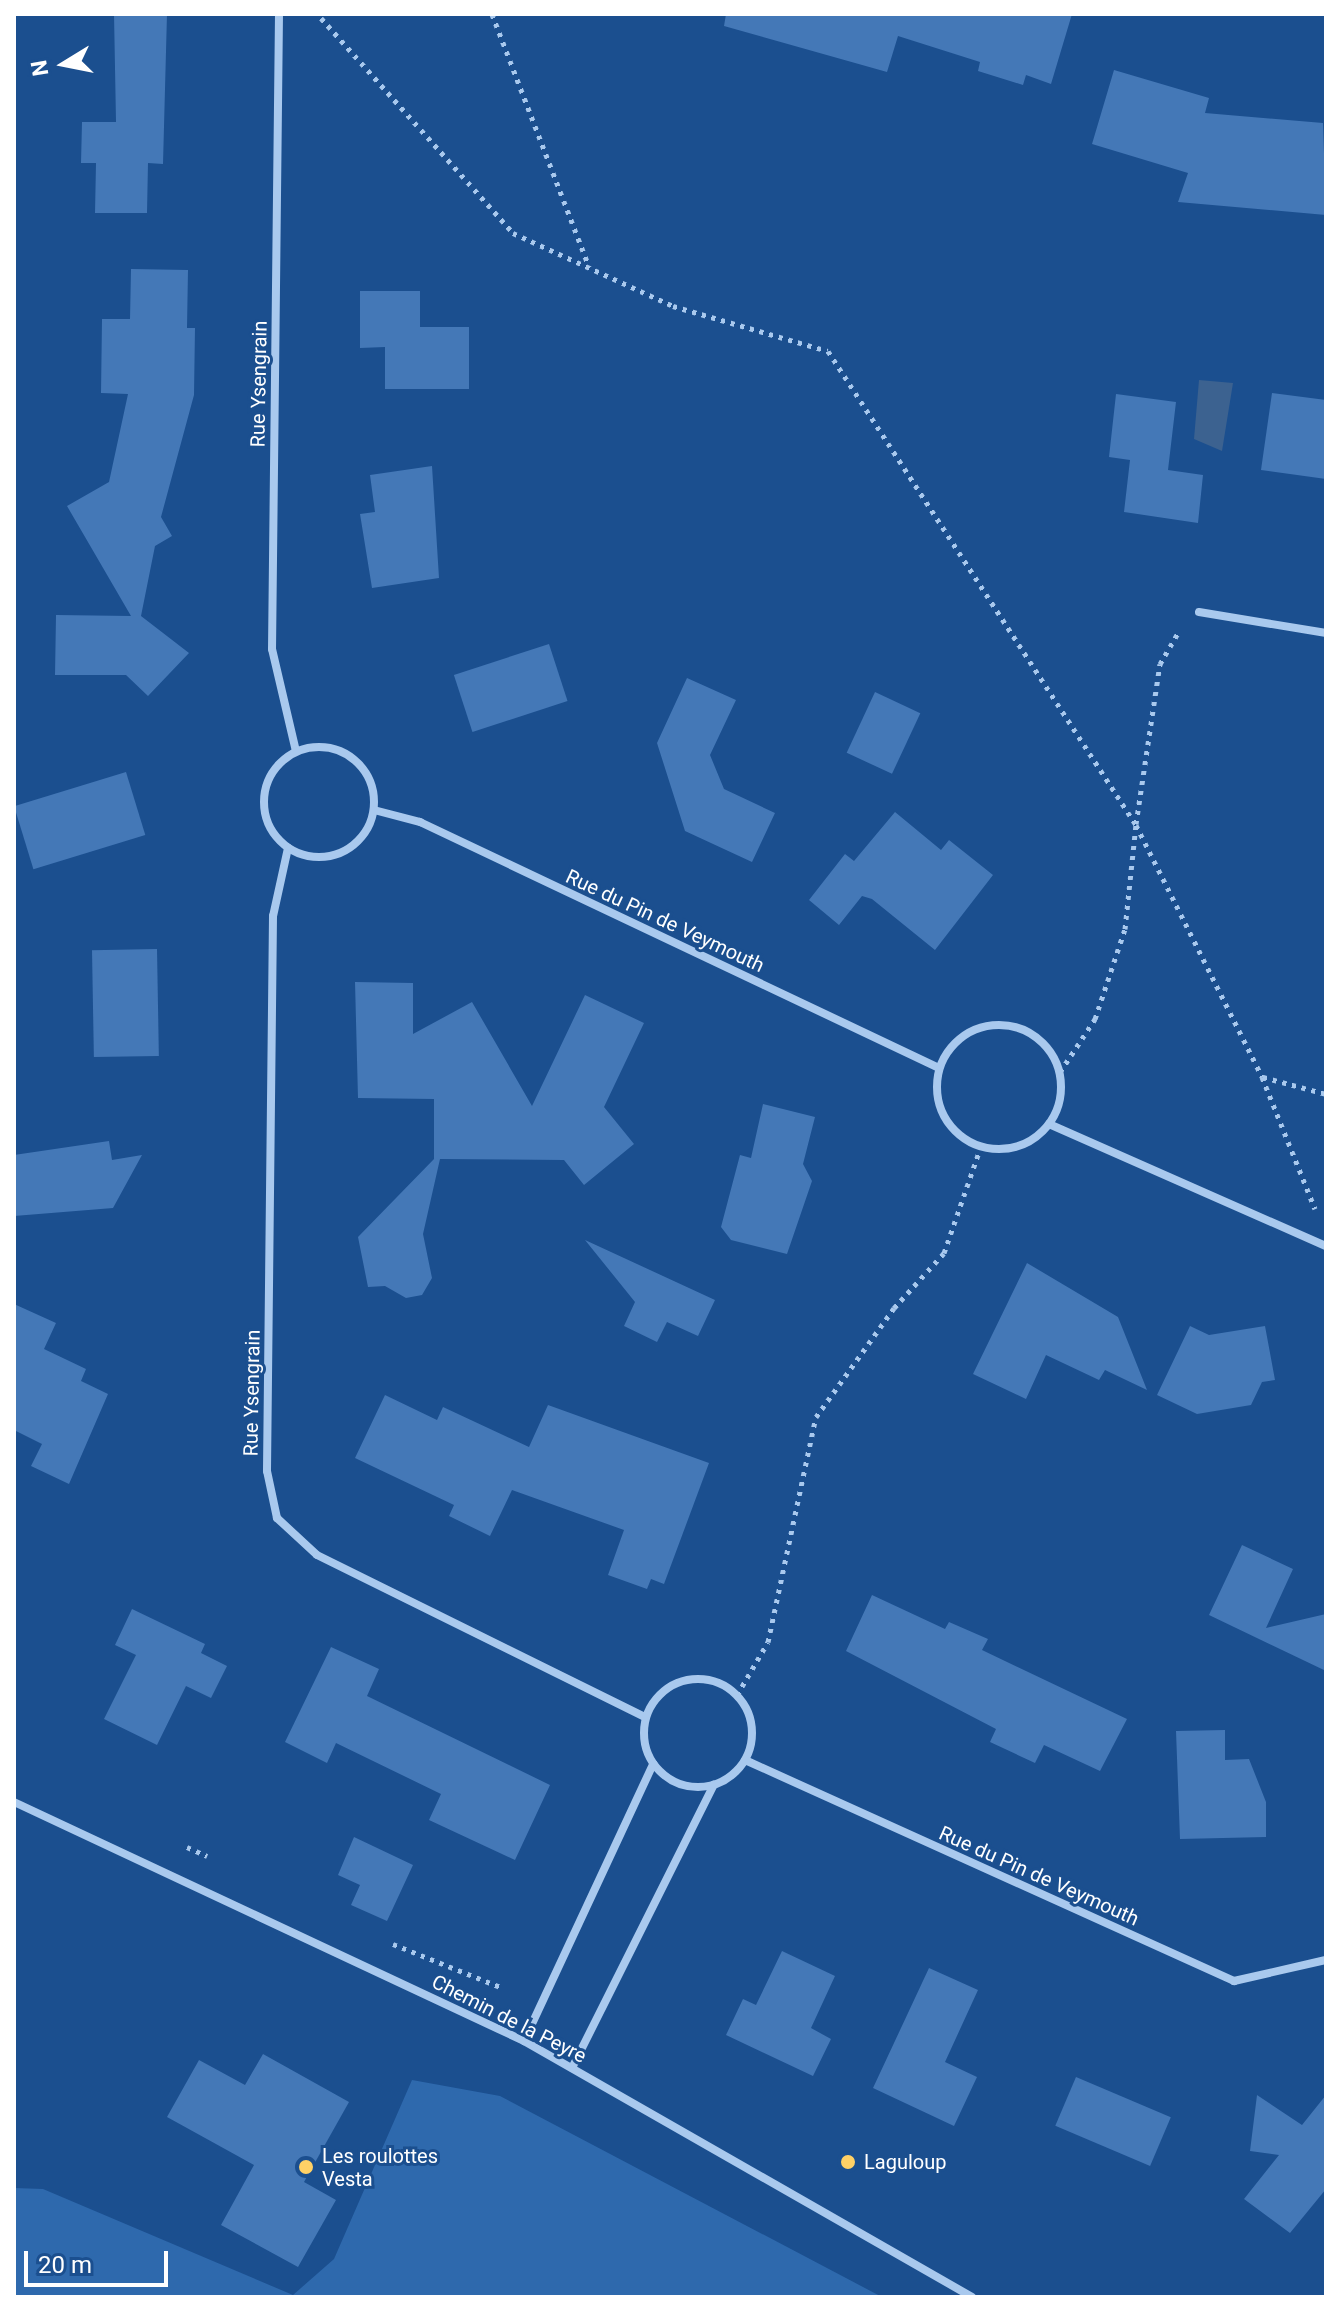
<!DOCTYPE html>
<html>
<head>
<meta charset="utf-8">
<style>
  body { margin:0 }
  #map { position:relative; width:1340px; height:2311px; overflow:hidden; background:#1b4f8f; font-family:Roboto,sans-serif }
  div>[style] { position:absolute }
  .green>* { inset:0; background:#2e69ad }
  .water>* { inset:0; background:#3c6290 }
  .building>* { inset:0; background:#4478b7; transform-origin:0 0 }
  .path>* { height:5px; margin-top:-2.5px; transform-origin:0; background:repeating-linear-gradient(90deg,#a9c9ee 0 4px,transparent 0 10px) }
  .street>* { height:8px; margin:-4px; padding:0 4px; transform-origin:4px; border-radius:4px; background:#a9c9ee }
  .street>.ring { margin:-4px; padding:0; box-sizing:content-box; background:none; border:8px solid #a9c9ee; border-radius:50% }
  .dots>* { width:22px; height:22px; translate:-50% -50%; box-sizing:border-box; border:4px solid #1b4f8f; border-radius:50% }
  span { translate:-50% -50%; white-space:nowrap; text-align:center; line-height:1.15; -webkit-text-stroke:6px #1b4f8f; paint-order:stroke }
  .street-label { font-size:20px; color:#fff }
  .poi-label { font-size:20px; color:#fff }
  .left { translate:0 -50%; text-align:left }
  .frame { position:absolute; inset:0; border:16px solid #fff; pointer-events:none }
  .north { position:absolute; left:24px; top:24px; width:80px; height:80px; -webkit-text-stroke:6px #1b4f8f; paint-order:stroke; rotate:260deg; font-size:22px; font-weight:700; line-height:32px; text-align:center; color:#fff }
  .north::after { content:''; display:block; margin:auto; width:28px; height:36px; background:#fff; clip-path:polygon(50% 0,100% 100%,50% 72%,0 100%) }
  .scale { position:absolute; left:24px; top:2251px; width:144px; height:36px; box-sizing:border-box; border:4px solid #fff; border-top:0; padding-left:10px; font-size:24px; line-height:28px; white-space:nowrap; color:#fff; -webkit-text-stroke:6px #1b4f8f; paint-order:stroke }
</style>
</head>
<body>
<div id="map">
  <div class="green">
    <i style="clip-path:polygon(412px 2080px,500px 2096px,882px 2297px,14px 2297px,14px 2188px,43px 2189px,293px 2295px,334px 2259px)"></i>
  </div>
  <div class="water">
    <i style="clip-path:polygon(1199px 380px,1233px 383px,1222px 451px,1194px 439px)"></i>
  </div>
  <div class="building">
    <i style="clip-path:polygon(114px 14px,167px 14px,163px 164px,148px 163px,147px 213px,95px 213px,96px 163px,81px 163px,82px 122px,116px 122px)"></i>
    <i style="clip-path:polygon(726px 14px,1072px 14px,1051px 84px,1026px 75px,1023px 85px,978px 71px,980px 62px,898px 36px,887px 72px,724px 26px)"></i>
    <i style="clip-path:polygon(1114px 70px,1209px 98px,1205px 113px,1323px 123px,1326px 215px,1178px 202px,1188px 173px,1092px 144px)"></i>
    <i style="clip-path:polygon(131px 269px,188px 270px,187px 328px,195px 328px,194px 395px,161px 517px,172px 536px,155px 546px,141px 616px,189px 653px,148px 696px,126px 675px,55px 675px,56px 615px,131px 616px,67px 506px,109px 482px,128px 394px,101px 393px,102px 319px,130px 319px)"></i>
    <i style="clip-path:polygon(360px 291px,420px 291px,420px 327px,469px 327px,469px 389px,385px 389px,385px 347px,360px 348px)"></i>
    <i style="clip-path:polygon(1272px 393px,1326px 400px,1326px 479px,1261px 470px)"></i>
    <i style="clip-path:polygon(1116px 394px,1176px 402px,1168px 470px,1203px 475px,1198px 523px,1124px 512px,1130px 460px,1109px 457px)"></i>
    <i style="clip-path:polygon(432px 466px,439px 578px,372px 588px,360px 514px,375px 512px,370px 475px)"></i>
    <i style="left:549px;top:644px;width:60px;height:100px;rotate:72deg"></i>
    <i style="clip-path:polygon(687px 678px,736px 700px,710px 755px,724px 789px,775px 813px,752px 862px,685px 831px,657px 743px)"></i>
    <i style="left:875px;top:692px;width:50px;height:67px;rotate:25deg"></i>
    <i style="left:126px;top:772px;width:66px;height:117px;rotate:73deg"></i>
    <i style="clip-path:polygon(895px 812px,941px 850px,949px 840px,993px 875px,935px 950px,872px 899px,862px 896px,839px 925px,809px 900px,845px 854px,854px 861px)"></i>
    <i style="left:157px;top:949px;width:107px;height:65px;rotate:89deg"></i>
    <i style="clip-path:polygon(355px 982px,413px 983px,413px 1034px,472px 1002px,532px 1106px,585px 995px,644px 1023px,604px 1107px,634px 1144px,584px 1185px,564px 1160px,440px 1159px,423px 1234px,432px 1278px,422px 1295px,406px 1298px,385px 1286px,368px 1287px,358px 1237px,434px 1159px,434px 1099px,358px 1098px)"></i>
    <i style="clip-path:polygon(763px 1104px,815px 1117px,803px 1164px,812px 1181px,787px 1254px,731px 1240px,721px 1227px,740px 1155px,751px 1158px)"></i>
    <i style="clip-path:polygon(109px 1141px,112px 1160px,142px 1155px,113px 1208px,14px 1216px,14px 1155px)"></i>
    <i style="clip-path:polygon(585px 1240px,715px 1300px,698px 1336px,667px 1322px,657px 1342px,624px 1326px,635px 1302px)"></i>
    <i style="clip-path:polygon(1027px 1263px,1118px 1317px,1147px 1390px,1105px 1370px,1099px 1380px,1046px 1355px,1026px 1399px,973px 1374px)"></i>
    <i style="clip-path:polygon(14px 1304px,56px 1323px,44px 1349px,86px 1369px,81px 1381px,108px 1394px,69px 1484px,31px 1466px,42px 1444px,14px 1430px)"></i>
    <i style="clip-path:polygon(1190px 1326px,1209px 1335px,1265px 1326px,1275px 1380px,1262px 1382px,1251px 1405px,1197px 1414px,1157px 1395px)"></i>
    <i style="clip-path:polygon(385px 1395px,437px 1420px,443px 1407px,529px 1447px,548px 1405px,709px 1463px,664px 1584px,651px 1579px,647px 1589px,608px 1575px,624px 1530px,512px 1490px,490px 1536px,449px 1516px,454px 1505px,355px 1458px)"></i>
    <i style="clip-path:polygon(1242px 1545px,1293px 1569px,1266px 1628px,1326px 1614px,1326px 1671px,1209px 1615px)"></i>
    <i style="clip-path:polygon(872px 1595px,945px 1629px,949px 1622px,988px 1639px,982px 1650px,1127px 1719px,1100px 1771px,1044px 1745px,1035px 1763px,990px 1742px,996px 1729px,846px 1651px)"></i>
    <i style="clip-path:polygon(132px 1609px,205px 1644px,201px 1653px,227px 1666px,211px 1698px,186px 1686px,157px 1745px,104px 1719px,136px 1655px,115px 1645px)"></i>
    <i style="clip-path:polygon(331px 1647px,379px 1669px,367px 1696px,550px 1785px,515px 1860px,429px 1820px,441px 1794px,336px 1743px,327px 1763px,285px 1742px)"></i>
    <i style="clip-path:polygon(1225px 1730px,1225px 1760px,1249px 1759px,1266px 1802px,1266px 1837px,1180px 1839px,1176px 1731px)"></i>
    <i style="clip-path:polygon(354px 1837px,413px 1865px,387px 1921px,351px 1905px,360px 1885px,338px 1875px)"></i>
    <i style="clip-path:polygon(782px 1951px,835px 1976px,811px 2028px,831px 2039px,813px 2076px,726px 2035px,743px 1999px,756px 2005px)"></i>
    <i style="clip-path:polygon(929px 1968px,978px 1990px,945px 2062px,977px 2077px,954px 2126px,873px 2088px)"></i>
    <i style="clip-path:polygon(263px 2054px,349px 2102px,304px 2182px,336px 2200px,298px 2267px,221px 2225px,254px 2165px,167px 2117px,199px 2060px,245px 2085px)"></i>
    <i style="left:1076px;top:2077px;width:103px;height:53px;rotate:23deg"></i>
    <i style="clip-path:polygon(1257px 2095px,1302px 2125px,1326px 2095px,1326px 2189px,1290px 2233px,1244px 2199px,1279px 2155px,1250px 2151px)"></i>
  </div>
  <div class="path">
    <i style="left:492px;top:14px;width:271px;rotate:69deg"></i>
    <i style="left:321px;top:18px;width:288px;rotate:48.2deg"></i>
    <i style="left:513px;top:233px;width:176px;rotate:24.5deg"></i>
    <i style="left:673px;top:306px;width:161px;rotate:16.2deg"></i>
    <i style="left:828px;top:351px;width:565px;rotate:56.98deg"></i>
    <i style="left:1136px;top:824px;width:162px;rotate:-81.5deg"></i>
    <i style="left:1160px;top:664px;width:39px;rotate:-60deg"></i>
    <i style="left:1060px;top:1072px;width:64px;rotate:-56.6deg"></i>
    <i style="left:1095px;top:1019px;width:95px;rotate:-71.6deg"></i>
    <i style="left:1125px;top:929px;width:105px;rotate:-84deg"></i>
    <i style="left:1136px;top:825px;width:282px;rotate:63.4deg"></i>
    <i style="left:1262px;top:1077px;width:142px;rotate:68.1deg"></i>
    <i style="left:1263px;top:1077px;width:65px;rotate:15.1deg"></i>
    <i style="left:737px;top:1695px;width:61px;rotate:-59.7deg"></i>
    <i style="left:768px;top:1642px;width:230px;rotate:-78deg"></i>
    <i style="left:816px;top:1417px;width:134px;rotate:-54.4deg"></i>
    <i style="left:894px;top:1308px;width:74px;rotate:-47.7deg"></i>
    <i style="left:944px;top:1253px;width:113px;rotate:-70.9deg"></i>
    <i style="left:187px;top:1847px;width:22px;rotate:24deg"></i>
    <i style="left:393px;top:1944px;width:118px;rotate:21.8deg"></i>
  </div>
  <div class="street">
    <i style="left:279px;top:14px;width:635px;rotate:90.63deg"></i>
    <i style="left:272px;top:649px;width:105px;rotate:76.8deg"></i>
    <i style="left:1199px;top:612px;width:129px;rotate:9.4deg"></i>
    <i class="ring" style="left:264px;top:747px;width:102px;height:102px"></i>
    <i style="left:374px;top:810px;width:48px;rotate:14.6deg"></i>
    <i style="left:420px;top:822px;width:574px;rotate:25.36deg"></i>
    <i style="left:288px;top:848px;width:70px;rotate:102.4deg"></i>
    <i style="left:273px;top:916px;width:555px;rotate:90.62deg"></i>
    <i style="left:267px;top:1471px;width:48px;rotate:78deg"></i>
    <i style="left:277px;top:1518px;width:54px;rotate:42.8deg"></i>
    <i style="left:317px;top:1555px;width:366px;rotate:26.3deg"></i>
    <i class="ring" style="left:937px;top:1025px;width:116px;height:116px"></i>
    <i style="left:1049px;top:1124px;width:303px;rotate:23.8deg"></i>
    <i class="ring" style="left:644px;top:1679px;width:100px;height:100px"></i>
    <i style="left:745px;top:1760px;width:537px;rotate:24.32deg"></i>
    <i style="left:1234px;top:1981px;width:94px;rotate:-12.9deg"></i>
    <i style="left:14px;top:1802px;width:563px;rotate:25.11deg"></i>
    <i style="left:524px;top:2041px;width:516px;rotate:29.74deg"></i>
    <i style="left:524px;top:2041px;width:306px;rotate:-65deg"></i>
    <i style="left:572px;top:2068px;width:317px;rotate:-63.4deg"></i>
  </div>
  <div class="dots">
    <i style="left:848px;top:2162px;background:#ffd166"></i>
    <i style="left:306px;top:2167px;background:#ffd166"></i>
  </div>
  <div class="street-label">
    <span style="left:259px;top:384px;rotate:-89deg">Rue Ysengrain</span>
    <span style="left:665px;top:921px;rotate:25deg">Rue du Pin de Veymouth</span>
    <span style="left:252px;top:1393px;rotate:-89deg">Rue Ysengrain</span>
    <span style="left:1039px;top:1876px;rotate:24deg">Rue du Pin de Veymouth</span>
    <span style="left:509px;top:2019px;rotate:27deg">Chemin de la Peyre</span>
  </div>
  <div class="poi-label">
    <span class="left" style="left:322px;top:2168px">Les roulottes<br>Vesta</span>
    <span class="left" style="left:864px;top:2162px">Laguloup</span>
  </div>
  <div class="frame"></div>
  <div class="north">N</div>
  <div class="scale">20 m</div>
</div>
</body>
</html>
